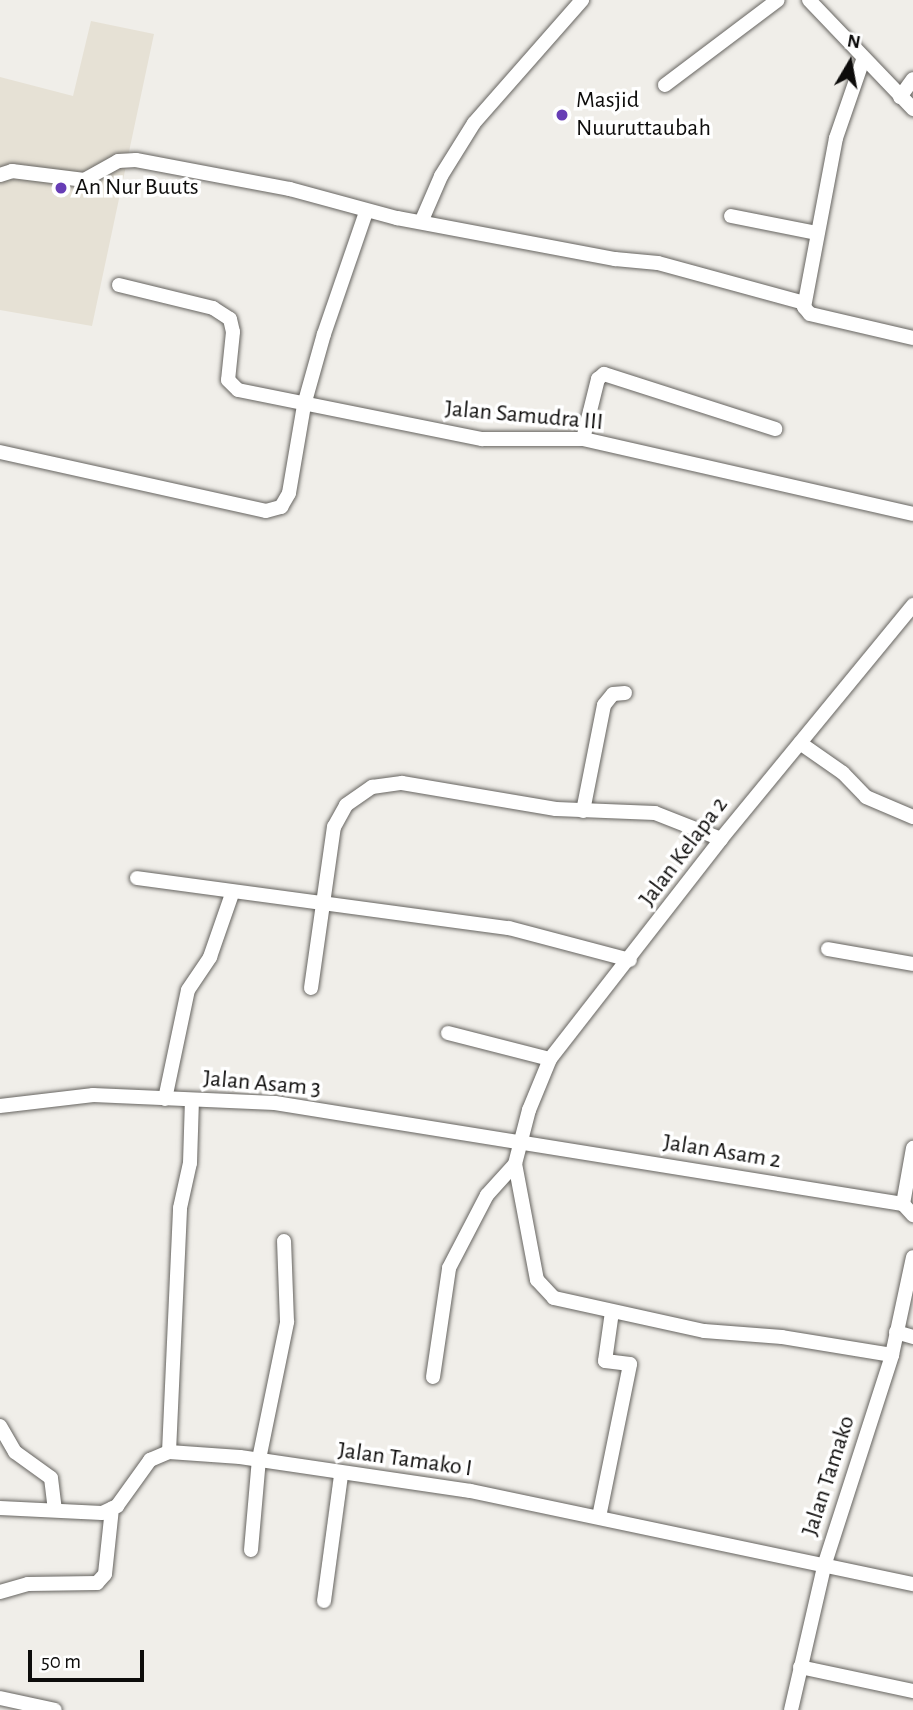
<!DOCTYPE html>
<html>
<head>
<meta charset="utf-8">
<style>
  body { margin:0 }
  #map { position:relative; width:913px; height:1710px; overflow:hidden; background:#f0eee9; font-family:"Alegreya Sans",sans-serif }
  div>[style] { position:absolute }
  .built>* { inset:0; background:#e6e1d5 }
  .roads { filter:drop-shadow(0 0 2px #666460) drop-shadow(0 0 2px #666460) }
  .street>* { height:14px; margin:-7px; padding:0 7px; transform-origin:7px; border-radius:7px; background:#fff }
  .dots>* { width:19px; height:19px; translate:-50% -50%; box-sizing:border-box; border:4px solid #fff; border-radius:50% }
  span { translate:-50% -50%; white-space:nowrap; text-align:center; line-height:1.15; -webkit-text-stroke:7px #fff; paint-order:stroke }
  .poi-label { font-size:24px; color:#0d0c0b }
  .left { translate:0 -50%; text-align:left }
  .street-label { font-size:24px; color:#0d0c0b }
  .north { position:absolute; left:815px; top:28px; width:70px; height:70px; -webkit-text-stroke:5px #fff; paint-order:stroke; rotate:10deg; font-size:19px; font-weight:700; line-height:28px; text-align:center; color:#0d0c0b }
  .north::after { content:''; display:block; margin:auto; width:24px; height:32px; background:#0d0c0b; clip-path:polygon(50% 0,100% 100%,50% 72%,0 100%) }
  .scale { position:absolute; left:28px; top:1650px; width:116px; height:32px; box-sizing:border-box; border:4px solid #0d0c0b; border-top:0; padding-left:9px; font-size:21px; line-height:24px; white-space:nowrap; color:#0d0c0b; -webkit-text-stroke:5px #fff; paint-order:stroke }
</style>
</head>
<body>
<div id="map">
  <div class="built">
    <i style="clip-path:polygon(91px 21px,154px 34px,92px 326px,0 310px,0 77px,73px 96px)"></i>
  </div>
  <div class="roads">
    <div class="street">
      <i style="left:809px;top:0;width:151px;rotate:46.3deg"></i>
      <i style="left:863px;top:60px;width:83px;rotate:109.1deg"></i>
      <i style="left:836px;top:138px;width:172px;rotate:100.7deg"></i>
      <i style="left:804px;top:307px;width:9px;rotate:49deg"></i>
      <i style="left:810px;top:314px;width:106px;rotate:13.1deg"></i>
      <i style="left:665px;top:85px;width:141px;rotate:-37deg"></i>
      <i style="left:900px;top:97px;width:22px;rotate:-54deg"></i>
      <i style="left:0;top:175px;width:13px;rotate:-18deg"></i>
      <i style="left:12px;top:171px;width:73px;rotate:7.1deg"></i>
      <i style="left:84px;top:180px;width:39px;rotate:-29deg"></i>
      <i style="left:118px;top:161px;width:18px;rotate:-3deg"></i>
      <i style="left:136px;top:160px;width:157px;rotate:10.7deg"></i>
      <i style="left:290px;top:189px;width:111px;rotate:15.2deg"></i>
      <i style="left:397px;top:218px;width:222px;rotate:10.7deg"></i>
      <i style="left:615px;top:259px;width:43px;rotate:5.3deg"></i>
      <i style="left:658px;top:263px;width:151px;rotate:15.3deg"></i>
      <i style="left:731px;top:216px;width:88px;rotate:11.2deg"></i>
      <i style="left:422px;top:220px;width:48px;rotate:-66.6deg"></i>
      <i style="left:441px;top:176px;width:62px;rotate:-58.1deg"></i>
      <i style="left:474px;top:123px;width:164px;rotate:-48.7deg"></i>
      <i style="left:119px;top:285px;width:97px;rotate:13.7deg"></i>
      <i style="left:213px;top:308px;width:20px;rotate:33deg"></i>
      <i style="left:230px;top:319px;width:13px;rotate:77deg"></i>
      <i style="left:233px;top:332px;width:48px;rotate:95.9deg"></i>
      <i style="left:228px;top:380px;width:14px;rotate:45deg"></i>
      <i style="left:238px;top:390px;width:249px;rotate:11.4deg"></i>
      <i style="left:482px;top:439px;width:101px"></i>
      <i style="left:583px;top:439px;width:338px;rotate:12.8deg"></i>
      <i style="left:583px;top:439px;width:62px;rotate:-76deg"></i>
      <i style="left:598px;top:379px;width:8px;rotate:-40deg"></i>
      <i style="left:604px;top:374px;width:180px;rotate:17.8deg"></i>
      <i style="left:0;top:452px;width:272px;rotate:12.5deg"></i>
      <i style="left:266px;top:511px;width:16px;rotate:-15deg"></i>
      <i style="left:281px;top:507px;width:16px;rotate:-60deg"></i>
      <i style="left:289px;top:493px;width:89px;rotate:-80.3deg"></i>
      <i style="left:304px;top:405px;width:74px;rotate:-74.3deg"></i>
      <i style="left:324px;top:334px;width:129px;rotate:-71deg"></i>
      <i style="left:800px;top:743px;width:52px;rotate:34.9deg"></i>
      <i style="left:843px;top:773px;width:33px;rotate:46deg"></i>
      <i style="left:866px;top:797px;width:51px;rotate:23.1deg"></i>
      <i style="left:583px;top:811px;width:108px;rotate:-78.8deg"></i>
      <i style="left:604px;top:705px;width:14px;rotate:-51deg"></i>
      <i style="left:613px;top:694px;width:12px;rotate:-5deg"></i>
      <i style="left:137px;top:878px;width:375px;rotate:7.7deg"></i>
      <i style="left:509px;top:928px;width:125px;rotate:14.8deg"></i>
      <i style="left:828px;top:949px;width:86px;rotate:10deg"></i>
      <i style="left:311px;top:988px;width:163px;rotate:-81.9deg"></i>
      <i style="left:334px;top:827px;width:25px;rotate:-61deg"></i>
      <i style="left:346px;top:805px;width:32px;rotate:-35deg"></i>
      <i style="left:372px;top:787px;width:30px;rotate:-8deg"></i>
      <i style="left:402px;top:783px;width:156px;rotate:9.6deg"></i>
      <i style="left:556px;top:809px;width:99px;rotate:2.3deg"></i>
      <i style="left:655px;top:813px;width:71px;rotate:21.5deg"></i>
      <i style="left:448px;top:1033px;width:105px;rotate:14.3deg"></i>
      <i style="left:165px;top:1099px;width:111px;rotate:-78.1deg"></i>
      <i style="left:188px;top:990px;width:40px;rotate:-56deg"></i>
      <i style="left:210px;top:957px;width:67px;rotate:-70.8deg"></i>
      <i style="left:0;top:1106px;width:94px;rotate:-6.7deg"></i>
      <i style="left:93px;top:1095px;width:182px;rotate:2.5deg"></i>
      <i style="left:275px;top:1103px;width:636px;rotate:9.14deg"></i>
      <i style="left:903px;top:1204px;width:15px;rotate:48deg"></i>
      <i style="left:903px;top:1204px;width:57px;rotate:-79.9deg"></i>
      <i style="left:896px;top:1332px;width:18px;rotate:16deg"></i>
      <i style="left:892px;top:1355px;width:111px;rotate:-170.7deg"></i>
      <i style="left:782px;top:1337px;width:78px;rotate:-175.6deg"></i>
      <i style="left:704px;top:1331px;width:154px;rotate:-167.6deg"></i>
      <i style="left:554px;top:1298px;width:25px;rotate:-133deg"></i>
      <i style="left:537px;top:1280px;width:118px;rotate:-100.7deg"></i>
      <i style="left:515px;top:1164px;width:56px;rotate:-75.5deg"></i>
      <i style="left:529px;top:1110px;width:55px;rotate:-67.6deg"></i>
      <i style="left:550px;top:1059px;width:279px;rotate:-52.1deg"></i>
      <i style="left:721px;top:839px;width:303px;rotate:-50.6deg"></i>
      <i style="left:433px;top:1377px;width:110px;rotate:-81.6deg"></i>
      <i style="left:449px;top:1268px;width:82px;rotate:-62.5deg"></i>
      <i style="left:487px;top:1195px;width:42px;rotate:-47.9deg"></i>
      <i style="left:0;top:1426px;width:30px;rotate:60deg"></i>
      <i style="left:15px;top:1452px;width:44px;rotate:35.8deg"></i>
      <i style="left:51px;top:1478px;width:31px;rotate:83deg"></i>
      <i style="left:169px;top:1452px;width:244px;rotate:-87.4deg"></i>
      <i style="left:180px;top:1208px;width:46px;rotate:-77.5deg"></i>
      <i style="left:190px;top:1163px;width:62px;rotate:-88.2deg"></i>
      <i style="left:0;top:1508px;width:102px;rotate:2.8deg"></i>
      <i style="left:102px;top:1513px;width:17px;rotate:-25deg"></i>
      <i style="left:117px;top:1506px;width:57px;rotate:-54.3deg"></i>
      <i style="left:150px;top:1460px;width:21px;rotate:-23deg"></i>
      <i style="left:169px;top:1452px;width:71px;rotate:4deg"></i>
      <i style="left:240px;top:1457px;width:233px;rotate:8.4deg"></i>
      <i style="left:471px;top:1491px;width:452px;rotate:11.9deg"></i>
      <i style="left:599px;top:1517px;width:156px;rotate:-78.5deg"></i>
      <i style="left:630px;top:1364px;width:25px;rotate:-173deg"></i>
      <i style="left:605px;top:1361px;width:49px;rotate:-81.9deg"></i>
      <i style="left:251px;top:1550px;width:91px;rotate:-85deg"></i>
      <i style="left:259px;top:1459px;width:140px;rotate:-78.4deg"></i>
      <i style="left:287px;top:1322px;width:81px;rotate:-92.1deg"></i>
      <i style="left:0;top:1592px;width:29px;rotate:-16deg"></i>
      <i style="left:28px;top:1584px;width:69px;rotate:-0.8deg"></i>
      <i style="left:97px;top:1583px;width:12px;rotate:-48deg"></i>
      <i style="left:105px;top:1574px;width:66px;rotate:-83.9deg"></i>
      <i style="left:324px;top:1601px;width:127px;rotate:-82.3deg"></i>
      <i style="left:800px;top:1667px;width:116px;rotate:12deg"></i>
      <i style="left:0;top:1698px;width:56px;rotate:12.3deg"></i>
      <i style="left:791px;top:1710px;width:151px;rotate:-77deg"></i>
      <i style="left:825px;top:1563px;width:219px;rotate:-72.1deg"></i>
      <i style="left:892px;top:1355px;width:100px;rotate:-77.9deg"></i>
    </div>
  </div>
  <div class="dots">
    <i style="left:562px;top:115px;background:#673db5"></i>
    <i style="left:61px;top:188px;background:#673db5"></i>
  </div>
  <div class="poi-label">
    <span class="left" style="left:576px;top:115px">Masjid<br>Nuuruttaubah</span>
    <span class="left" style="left:75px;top:188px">An Nur Buuts</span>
  </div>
  <div class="street-label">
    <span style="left:524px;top:416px;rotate:5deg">Jalan Samudra III</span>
    <span style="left:684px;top:852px;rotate:-53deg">Jalan Kelapa 2</span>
    <span style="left:262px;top:1084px;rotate:5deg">Jalan Asam 3</span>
    <span style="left:722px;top:1152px;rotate:9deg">Jalan Asam 2</span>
    <span style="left:405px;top:1460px;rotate:8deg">Jalan Tamako I</span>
    <span style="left:829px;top:1476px;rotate:-72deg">Jalan Tamako</span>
  </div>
  <div class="north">N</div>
  <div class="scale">50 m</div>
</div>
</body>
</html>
